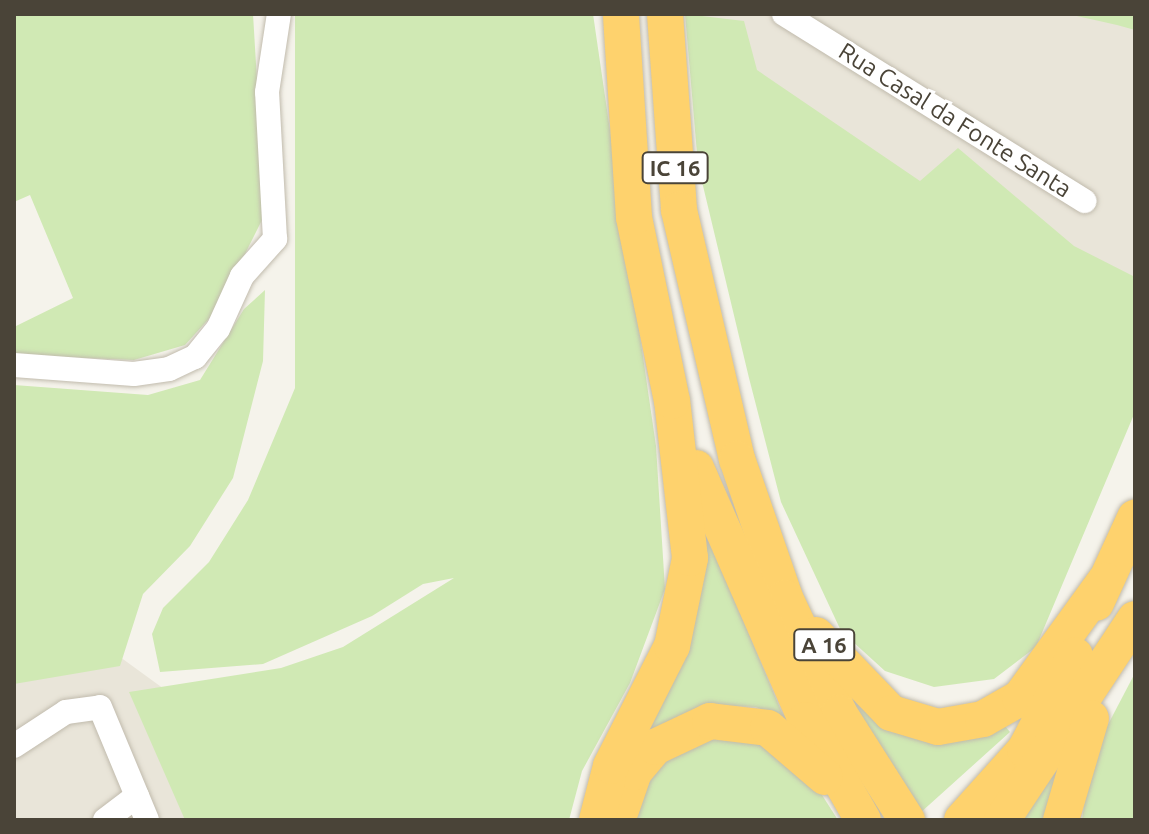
<!DOCTYPE html>
<html>
<head>
<meta charset="utf-8">
<style>
  body { margin:0 }
  #map { position:relative; width:1149px; height:834px; overflow:hidden; background:#f5f3eb; font-family:Ubuntu,sans-serif }
  div>[style] { position:absolute }
  .residential>* { inset:0; background:#e9e5d9 }
  .green>* { inset:0; background:#d0e9b4 }
  .roads { filter:drop-shadow(0 0 2px #c1bbad) drop-shadow(0 0 2px #c1bbad) }
  .minor>* { height:24px; margin:-12px; padding:0 12px; transform-origin:12px; border-radius:12px; background:#fff }
  .highway>* { height:36px; margin:-18px; padding:0 18px; transform-origin:18px; border-radius:18px; background:#fed26d }
  span { translate:-50% -50%; white-space:nowrap; text-align:center; line-height:1.15; -webkit-text-stroke:6px #fff; paint-order:stroke }
  .shield-label span { padding:2px 6px; background:#fff; border:2px solid; border-radius:6px; -webkit-text-stroke-width:0 }
  .shield-label { font-size:22px; color:#4a4438; font-weight:700 }
  .street-label { font-size:24px; color:#4a4438 }
  .frame { position:absolute; inset:0; border:16px solid #4a4438; pointer-events:none }
</style>
</head>
<body>
<div id="map">
  <div class="residential">
    <i style="clip-path:polygon(694px 14px,1135px 14px,1135px 362px,714px 80px)"></i>
    <i style="clip-path:polygon(83px 630px,219px 729px,253px 820px,14px 820px,14px 643px)"></i>
  </div>
  <div class="green">
    <i style="clip-path:polygon(14px 14px,253px 14px,265px 214px,217px 310px,185px 345px,134px 360px,14px 355px,14px 327px,73px 298px,30px 195px,14px 202px)"></i>
    <i style="clip-path:polygon(295px 14px,593px 14px,656px 446px,665px 589px,630px 683px,582px 771px,569px 820px,185px 820px,129px 692px,281px 668px,343px 647px,454px 578px,423px 584px,372px 616px,263px 664px,160px 672px,152px 634px,163px 608px,209px 562px,248px 500px,295px 388px)"></i>
    <i style="clip-path:polygon(685px 14px,744px 21px,757px 70px,920px 181px,958px 148px,1074px 246px,1135px 277px,1135px 412px,1036px 647px,994px 679px,934px 687px,885px 671px,841px 631px,781px 502px,749px 378px,698px 165px)"></i>
    <i style="clip-path:polygon(1068px 14px,1135px 14px,1135px 30px,1117px 25px)"></i>
    <i style="clip-path:polygon(265px 290px,263px 361px,233px 478px,190px 546px,143px 594px,120px 666px,14px 684px,14px 385px,148px 395px,200px 380px,244px 309px)"></i>
    <i style="clip-path:polygon(707px 534px,785px 720px,756px 707px,709px 705px,647px 733px,689px 621px)"></i>
    <i style="clip-path:polygon(1135px 673px,1135px 820px,1082px 820px,1091px 757px)"></i>
    <i style="clip-path:polygon(837px 680px,875px 718px,1004px 725px,1010px 732px,919px 814px)"></i>
    <i style="clip-path:polygon(720px 733px,759px 738px,813px 781px,838px 820px,633px 820px,656px 761px)"></i>
    <i style="clip-path:polygon(1053px 767px,1059px 769px,1051px 820px,1007px 820px)"></i>
  </div>
  <div class="roads">
    <div class="minor">
      <i style="left:784px;top:14px;width:354px;rotate:31.9deg"></i>
      <i style="left:14px;top:365px;width:120px;rotate:4.3deg"></i>
      <i style="left:134px;top:374px;width:35px;rotate:-8deg"></i>
      <i style="left:169px;top:369px;width:29px;rotate:-25deg"></i>
      <i style="left:195px;top:357px;width:36px;rotate:-51deg"></i>
      <i style="left:218px;top:329px;width:58px;rotate:-65.6deg"></i>
      <i style="left:242px;top:276px;width:50px;rotate:-48.3deg"></i>
      <i style="left:275px;top:239px;width:147px;rotate:-93.1deg"></i>
      <i style="left:267px;top:92px;width:79px;rotate:-81.3deg"></i>
      <i style="left:14px;top:746px;width:62px;rotate:-33.2deg"></i>
      <i style="left:66px;top:712px;width:34px;rotate:-8deg"></i>
      <i style="left:100px;top:707px;width:122px;rotate:67.4deg"></i>
      <i style="left:105px;top:820px;width:40px;rotate:-37deg"></i>
    </div>
    <div class="highway">
      <i style="left:665px;top:14px;width:196px;rotate:85.9deg"></i>
      <i style="left:679px;top:210px;width:256px;rotate:76.9deg"></i>
      <i style="left:737px;top:459px;width:147px;rotate:70.9deg"></i>
      <i style="left:785px;top:598px;width:127px;rotate:64.8deg"></i>
      <i style="left:839px;top:713px;width:127px;rotate:57.6deg"></i>
      <i style="left:696px;top:468px;width:275px;rotate:66.4deg"></i>
      <i style="left:806px;top:720px;width:115px;rotate:60.3deg"></i>
      <i style="left:1096px;top:603px;width:94px;rotate:-65.4deg"></i>
      <i style="left:816px;top:635px;width:108px;rotate:46.1deg"></i>
      <i style="left:891px;top:713px;width:49px;rotate:16.6deg"></i>
      <i style="left:938px;top:727px;width:46px;rotate:-10.1deg"></i>
      <i style="left:983px;top:719px;width:43px;rotate:-29.6deg"></i>
      <i style="left:1020px;top:698px;width:145px;rotate:-54deg"></i>
      <i style="left:621px;top:810px;width:40px;rotate:-71.1deg"></i>
      <i style="left:634px;top:772px;width:33px;rotate:-50deg"></i>
      <i style="left:655px;top:747px;width:61px;rotate:-25.3deg"></i>
      <i style="left:710px;top:721px;width:58px;rotate:6.9deg"></i>
      <i style="left:768px;top:728px;width:75px;rotate:40.7deg"></i>
      <i style="left:597px;top:820px;width:56px;rotate:-75.5deg"></i>
      <i style="left:611px;top:766px;width:135px;rotate:-63.1deg"></i>
      <i style="left:672px;top:646px;width:90px;rotate:-78.4deg"></i>
      <i style="left:690px;top:558px;width:158px;rotate:-96.5deg"></i>
      <i style="left:672px;top:401px;width:188px;rotate:-101.7deg"></i>
      <i style="left:634px;top:217px;width:203px;rotate:-93.7deg"></i>
      <i style="left:962px;top:820px;width:94px;rotate:-48deg"></i>
      <i style="left:1025px;top:750px;width:107px;rotate:-62.2deg"></i>
      <i style="left:1002px;top:820px;width:241px;rotate:-56.5deg"></i>
      <i style="left:1061px;top:820px;width:106px;rotate:-73.6deg"></i>
    </div>
  </div>
  <div class="shield-label">
    <span style="left:675px;top:168px">IC 16</span>
    <span style="left:824px;top:645px">A 16</span>
  </div>
  <div class="street-label">
    <span style="left:955px;top:120px;rotate:32deg">Rua Casal da Fonte Santa</span>
  </div>
  <div class="frame"></div>
</div>
</body>
</html>
